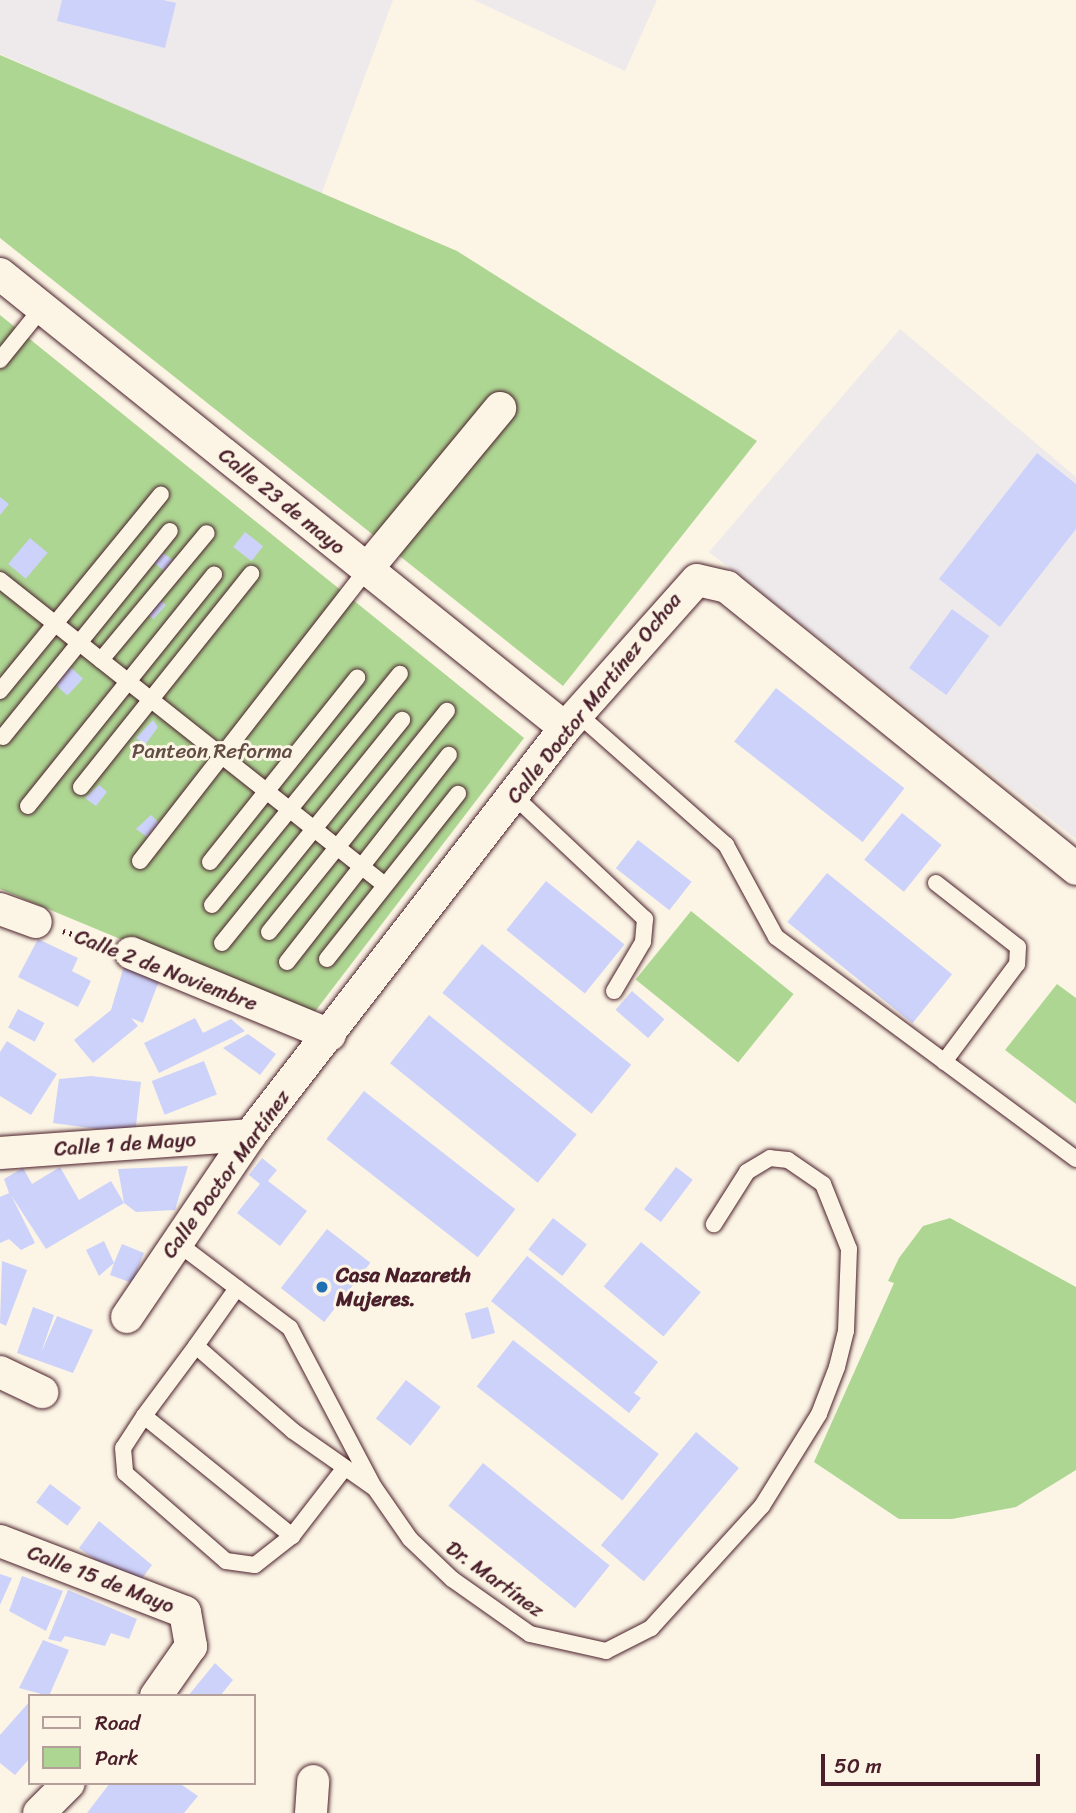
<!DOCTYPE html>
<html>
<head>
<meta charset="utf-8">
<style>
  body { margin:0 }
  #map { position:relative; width:1076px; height:1813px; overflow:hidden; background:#fcf5e5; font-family:Sriracha,sans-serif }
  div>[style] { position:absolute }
  .built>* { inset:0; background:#eeeaeb }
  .green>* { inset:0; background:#aed693; transform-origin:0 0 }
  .building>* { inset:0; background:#cdd2fa; transform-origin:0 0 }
  .path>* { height:4.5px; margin-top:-2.25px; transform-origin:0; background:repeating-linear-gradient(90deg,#4a1f2b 0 2px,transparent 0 7px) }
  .roads { filter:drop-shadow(0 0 2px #4a1f2b) drop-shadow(0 0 2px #4a1f2b) }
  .lane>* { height:16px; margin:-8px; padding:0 8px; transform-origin:8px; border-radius:8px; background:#fcf5e5 }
  .street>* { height:32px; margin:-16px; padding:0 16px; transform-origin:16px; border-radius:16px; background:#fcf5e5 }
  .dots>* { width:19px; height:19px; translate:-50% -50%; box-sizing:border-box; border:4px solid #fcf5e5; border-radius:50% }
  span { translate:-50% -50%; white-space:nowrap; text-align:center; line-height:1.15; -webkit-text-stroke:6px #fcf5e5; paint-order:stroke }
  .street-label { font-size:21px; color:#4a1f2b }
  .park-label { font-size:21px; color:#634d45 }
  .poi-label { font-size:21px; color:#4a1f2b; font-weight:700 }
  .left { translate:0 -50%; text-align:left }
  .legend { position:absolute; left:28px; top:1694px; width:228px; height:91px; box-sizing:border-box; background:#fcf5e5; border:2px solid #b59f9b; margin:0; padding:9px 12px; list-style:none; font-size:21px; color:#4a1f2b }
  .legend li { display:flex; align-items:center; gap:14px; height:35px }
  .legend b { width:35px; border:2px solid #b59f9b }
  .scale { position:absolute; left:821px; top:1754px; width:219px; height:32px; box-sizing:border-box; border:4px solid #4a1f2b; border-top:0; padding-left:9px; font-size:21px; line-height:24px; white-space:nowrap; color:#4a1f2b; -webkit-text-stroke:5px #fcf5e5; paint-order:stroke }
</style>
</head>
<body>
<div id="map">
  <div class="built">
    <i style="clip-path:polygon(0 0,393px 0,321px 195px,0 54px)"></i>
    <i style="clip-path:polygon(474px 0,657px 0,625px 71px)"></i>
    <i style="clip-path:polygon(900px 329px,1076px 477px,1076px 839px,709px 552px)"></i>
  </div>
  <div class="green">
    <i style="clip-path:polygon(0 55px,457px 251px,757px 441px,563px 686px,0 238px)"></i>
    <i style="clip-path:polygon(0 315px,524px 738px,310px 1018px,0 889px)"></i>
    <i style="left:691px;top:911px;width:132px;height:88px;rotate:39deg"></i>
    <i style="clip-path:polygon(1057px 984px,1076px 998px,1076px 1104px,1005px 1050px)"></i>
    <i style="clip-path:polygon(950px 1218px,1076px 1287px,1076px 1470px,1016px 1507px,952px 1519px,899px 1519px,814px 1462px,894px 1283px,888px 1281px,899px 1258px,923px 1226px)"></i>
  </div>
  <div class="building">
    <i style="clip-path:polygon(62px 0,163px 0,176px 3px,165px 48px,57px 21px)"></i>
    <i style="clip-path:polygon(1037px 453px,1076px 484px,1076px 529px,1000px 627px,939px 579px)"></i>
    <i style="clip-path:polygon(0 497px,9px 504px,0 515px)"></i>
    <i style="left:245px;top:532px;width:23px;height:19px;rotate:38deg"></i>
    <i style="left:30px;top:538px;width:23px;height:34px;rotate:40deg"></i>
    <i style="clip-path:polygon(156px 548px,173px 560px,164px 571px,149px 558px)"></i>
    <i style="left:157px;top:597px;width:12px;height:19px;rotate:42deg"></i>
    <i style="left:952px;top:609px;width:46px;height:73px;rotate:36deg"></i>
    <i style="left:64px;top:661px;width:26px;height:23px;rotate:43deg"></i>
    <i style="left:776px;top:688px;width:163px;height:68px;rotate:38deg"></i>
    <i style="clip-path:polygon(153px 720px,158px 727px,145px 745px,136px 738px)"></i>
    <i style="clip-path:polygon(99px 785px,107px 792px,96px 806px,85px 798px)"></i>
    <i style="left:902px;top:813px;width:51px;height:60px;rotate:39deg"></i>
    <i style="clip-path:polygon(151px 815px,159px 823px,147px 837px,136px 829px)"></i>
    <i style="left:638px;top:840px;width:68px;height:36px;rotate:38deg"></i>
    <i style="left:827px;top:873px;width:161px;height:63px;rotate:39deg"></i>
    <i style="left:546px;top:881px;width:101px;height:63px;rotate:39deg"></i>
    <i style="clip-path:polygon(38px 939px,78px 958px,72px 971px,91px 981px,78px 1007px,18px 977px)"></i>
    <i style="left:482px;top:944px;width:192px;height:63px;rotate:39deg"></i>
    <i style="clip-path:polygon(124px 966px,159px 981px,143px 1023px,131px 1018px,138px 1026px,93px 1063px,74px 1040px,111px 1010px)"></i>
    <i style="left:632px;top:991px;width:43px;height:25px;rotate:41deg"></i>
    <i style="left:18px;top:1009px;width:30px;height:21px;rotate:28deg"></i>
    <i style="left:429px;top:1015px;width:190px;height:62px;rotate:39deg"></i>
    <i style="clip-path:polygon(195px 1018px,203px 1033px,231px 1019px,245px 1031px,159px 1073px,144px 1043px)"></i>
    <i style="clip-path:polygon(248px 1034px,276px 1054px,260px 1075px,223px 1048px)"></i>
    <i style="clip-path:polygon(7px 1041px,57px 1074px,31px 1115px,0 1096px,0 1052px)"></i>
    <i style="left:204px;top:1061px;width:36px;height:56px;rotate:69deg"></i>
    <i style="clip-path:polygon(91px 1076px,141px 1082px,135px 1134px,53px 1123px,59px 1079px)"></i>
    <i style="left:364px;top:1091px;width:192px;height:61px;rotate:38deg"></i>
    <i style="clip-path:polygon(262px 1158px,277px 1170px,268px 1181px,307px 1211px,280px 1246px,237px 1213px,260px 1184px,249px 1175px)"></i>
    <i style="clip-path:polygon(188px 1166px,175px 1210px,136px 1212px,124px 1203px,118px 1169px)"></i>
    <i style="clip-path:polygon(60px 1167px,79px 1200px,111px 1181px,124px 1203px,46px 1249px,11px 1195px,35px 1243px,21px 1250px,9px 1239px,0 1243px,0 1197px,9px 1193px,4px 1179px,23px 1168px,32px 1184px)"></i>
    <i style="left:676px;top:1167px;width:21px;height:53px;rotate:37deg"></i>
    <i style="left:553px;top:1218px;width:43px;height:40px;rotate:38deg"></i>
    <i style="left:327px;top:1229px;width:55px;height:75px;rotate:38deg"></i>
    <i style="clip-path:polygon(104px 1241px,114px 1263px,122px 1244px,144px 1253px,132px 1283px,110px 1275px,114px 1263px,99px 1276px,86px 1250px)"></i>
    <i style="left:641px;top:1242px;width:78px;height:58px;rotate:40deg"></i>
    <i style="clip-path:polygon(527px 1256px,658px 1362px,634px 1393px,641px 1398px,629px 1413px,491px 1301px)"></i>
    <i style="clip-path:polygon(2px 1261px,27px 1270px,6px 1326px,0 1323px)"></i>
    <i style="clip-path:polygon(33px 1307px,54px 1315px,41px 1353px,57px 1316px,93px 1330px,73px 1373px,17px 1353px)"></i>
    <i style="left:488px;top:1307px;width:27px;height:24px;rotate:75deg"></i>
    <i style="left:513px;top:1340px;width:185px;height:59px;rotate:38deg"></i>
    <i style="left:406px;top:1380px;width:44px;height:49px;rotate:38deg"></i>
    <i style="left:696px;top:1432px;width:56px;height:148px;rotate:40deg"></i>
    <i style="left:483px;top:1463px;width:163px;height:55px;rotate:39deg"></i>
    <i style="left:50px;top:1484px;width:39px;height:23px;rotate:37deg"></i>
    <i style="clip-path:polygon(99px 1521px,152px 1565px,135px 1588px,79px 1548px)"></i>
    <i style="clip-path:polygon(0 1574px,12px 1578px,0 1605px)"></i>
    <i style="clip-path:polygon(22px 1576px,63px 1591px,46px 1631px,9px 1611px)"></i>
    <i style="clip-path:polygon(68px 1590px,137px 1619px,129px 1639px,111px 1633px,105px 1646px,65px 1636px,61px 1642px,48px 1639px)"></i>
    <i style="clip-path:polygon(43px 1640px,69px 1650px,49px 1696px,19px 1688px)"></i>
    <i style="clip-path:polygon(215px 1663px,233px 1680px,220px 1696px,188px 1696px)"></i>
    <i style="clip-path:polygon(30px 1701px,30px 1758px,15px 1775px,0 1763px,0 1735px)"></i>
    <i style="clip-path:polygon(110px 1783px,179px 1783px,198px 1796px,184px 1813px,87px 1813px)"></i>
  </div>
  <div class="path">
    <i style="left:63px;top:931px;width:44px;rotate:17.2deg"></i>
  </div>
  <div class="roads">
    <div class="lane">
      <i style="left:0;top:360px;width:67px;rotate:-51.1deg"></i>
      <i style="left:0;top:580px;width:491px;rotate:38.4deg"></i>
      <i style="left:101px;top:660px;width:165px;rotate:-50.2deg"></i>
      <i style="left:0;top:691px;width:254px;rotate:-50.7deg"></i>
      <i style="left:578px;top:714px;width:198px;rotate:41.5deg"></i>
      <i style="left:726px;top:845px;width:105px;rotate:61.5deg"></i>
      <i style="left:776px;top:937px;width:373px;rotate:36.5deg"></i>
      <i style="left:3px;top:737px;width:265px;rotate:-51deg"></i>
      <i style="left:81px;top:787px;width:273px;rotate:-51.4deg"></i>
      <i style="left:514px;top:796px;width:180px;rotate:43.2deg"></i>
      <i style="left:645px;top:919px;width:23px;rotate:95deg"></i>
      <i style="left:643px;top:942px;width:57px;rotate:120.6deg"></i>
      <i style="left:28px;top:806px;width:297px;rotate:-51.2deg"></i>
      <i style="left:140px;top:861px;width:370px;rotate:-52.1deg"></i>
      <i style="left:210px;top:862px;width:236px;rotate:-51.4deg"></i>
      <i style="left:936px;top:883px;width:104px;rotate:38deg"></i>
      <i style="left:1018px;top:947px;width:17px;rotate:93deg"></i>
      <i style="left:1017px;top:964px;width:122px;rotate:126.7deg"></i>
      <i style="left:212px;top:905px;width:298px;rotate:-50.9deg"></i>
      <i style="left:269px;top:932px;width:284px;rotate:-51.2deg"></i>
      <i style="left:222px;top:943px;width:287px;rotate:-51.1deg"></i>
      <i style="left:327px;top:959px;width:211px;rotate:-51.6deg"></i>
      <i style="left:287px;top:962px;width:263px;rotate:-52deg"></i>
      <i style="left:176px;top:1242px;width:143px;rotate:37deg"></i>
      <i style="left:290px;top:1328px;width:180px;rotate:62.2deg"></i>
      <i style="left:374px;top:1487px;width:63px;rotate:55.3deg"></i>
      <i style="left:410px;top:1539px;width:58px;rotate:43.6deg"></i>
      <i style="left:452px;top:1579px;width:95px;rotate:35.2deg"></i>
      <i style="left:530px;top:1634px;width:78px;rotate:12.6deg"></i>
      <i style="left:606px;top:1651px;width:51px;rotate:-27.1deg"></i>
      <i style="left:651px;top:1628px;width:165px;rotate:-47.7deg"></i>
      <i style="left:762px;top:1506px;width:108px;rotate:-58.2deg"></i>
      <i style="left:819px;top:1414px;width:50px;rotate:-69deg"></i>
      <i style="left:837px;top:1367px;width:37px;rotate:-76deg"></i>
      <i style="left:846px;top:1331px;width:82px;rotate:-87.9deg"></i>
      <i style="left:849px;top:1249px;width:70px;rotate:-111.8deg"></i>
      <i style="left:823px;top:1184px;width:42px;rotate:-145.6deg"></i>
      <i style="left:788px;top:1160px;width:18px;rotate:-174deg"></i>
      <i style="left:770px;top:1158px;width:27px;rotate:149deg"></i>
      <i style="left:747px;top:1172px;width:62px;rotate:122.4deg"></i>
      <i style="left:237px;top:1288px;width:71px;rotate:125.3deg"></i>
      <i style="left:196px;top:1346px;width:129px;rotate:41.2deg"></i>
      <i style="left:293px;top:1431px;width:98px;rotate:35deg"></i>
      <i style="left:196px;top:1346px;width:87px;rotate:126.6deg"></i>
      <i style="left:144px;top:1416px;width:191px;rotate:39deg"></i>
      <i style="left:292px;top:1536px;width:83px;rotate:-52.3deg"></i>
      <i style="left:144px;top:1416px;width:38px;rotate:123deg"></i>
      <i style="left:123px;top:1448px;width:25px;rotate:85deg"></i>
      <i style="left:125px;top:1473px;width:134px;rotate:41.1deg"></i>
      <i style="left:226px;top:1561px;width:29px;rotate:8deg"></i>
      <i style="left:255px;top:1565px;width:47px;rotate:-38.1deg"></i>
    </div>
    <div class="street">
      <i style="left:0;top:274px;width:725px;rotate:38.78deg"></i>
      <i style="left:367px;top:569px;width:209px;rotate:-50.4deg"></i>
      <i style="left:0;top:909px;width:38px;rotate:20deg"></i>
      <i style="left:131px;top:953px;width:215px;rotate:22.4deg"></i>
      <i style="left:0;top:1153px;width:251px;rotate:-4.1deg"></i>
      <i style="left:127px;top:1317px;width:220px;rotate:-55.9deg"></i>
      <i style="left:250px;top:1135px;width:515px;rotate:-52.26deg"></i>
      <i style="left:565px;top:728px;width:198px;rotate:-48.3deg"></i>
      <i style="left:697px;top:580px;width:31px;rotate:13deg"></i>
      <i style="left:727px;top:587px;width:449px;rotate:38.9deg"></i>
      <i style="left:0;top:1372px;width:47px;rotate:25.5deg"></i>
      <i style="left:0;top:1541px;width:198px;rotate:21deg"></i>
      <i style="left:185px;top:1612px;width:35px;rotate:80deg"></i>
      <i style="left:191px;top:1646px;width:61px;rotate:125deg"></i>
      <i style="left:39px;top:1813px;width:42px;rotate:-45deg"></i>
      <i style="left:311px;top:1813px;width:32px;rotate:-86deg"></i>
    </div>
  </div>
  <div class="dots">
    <i style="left:322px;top:1287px;background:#1f6fb2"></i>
  </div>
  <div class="street-label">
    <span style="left:282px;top:501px;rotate:39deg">Calle 23 de mayo</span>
    <span style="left:594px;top:698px;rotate:-51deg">Calle Doctor Martínez Ochoa</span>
    <span style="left:166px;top:970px;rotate:21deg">Calle 2 de Noviembre</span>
    <span style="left:125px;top:1144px;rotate:-4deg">Calle 1 de Mayo</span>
    <span style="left:226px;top:1174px;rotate:-54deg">Calle Doctor Martínez</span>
    <span style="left:101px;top:1579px;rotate:21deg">Calle 15 de Mayo</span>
    <span style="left:495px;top:1579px;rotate:36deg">Dr. Martínez</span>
  </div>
  <div class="park-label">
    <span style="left:212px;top:751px">Panteon Reforma</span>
  </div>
  <div class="poi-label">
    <span class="left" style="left:336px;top:1287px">Casa Nazareth<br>Mujeres.</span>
  </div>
  <ul class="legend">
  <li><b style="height:9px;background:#fcf5e5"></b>Road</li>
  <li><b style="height:19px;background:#aed693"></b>Park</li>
  </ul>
  <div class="scale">50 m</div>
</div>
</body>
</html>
